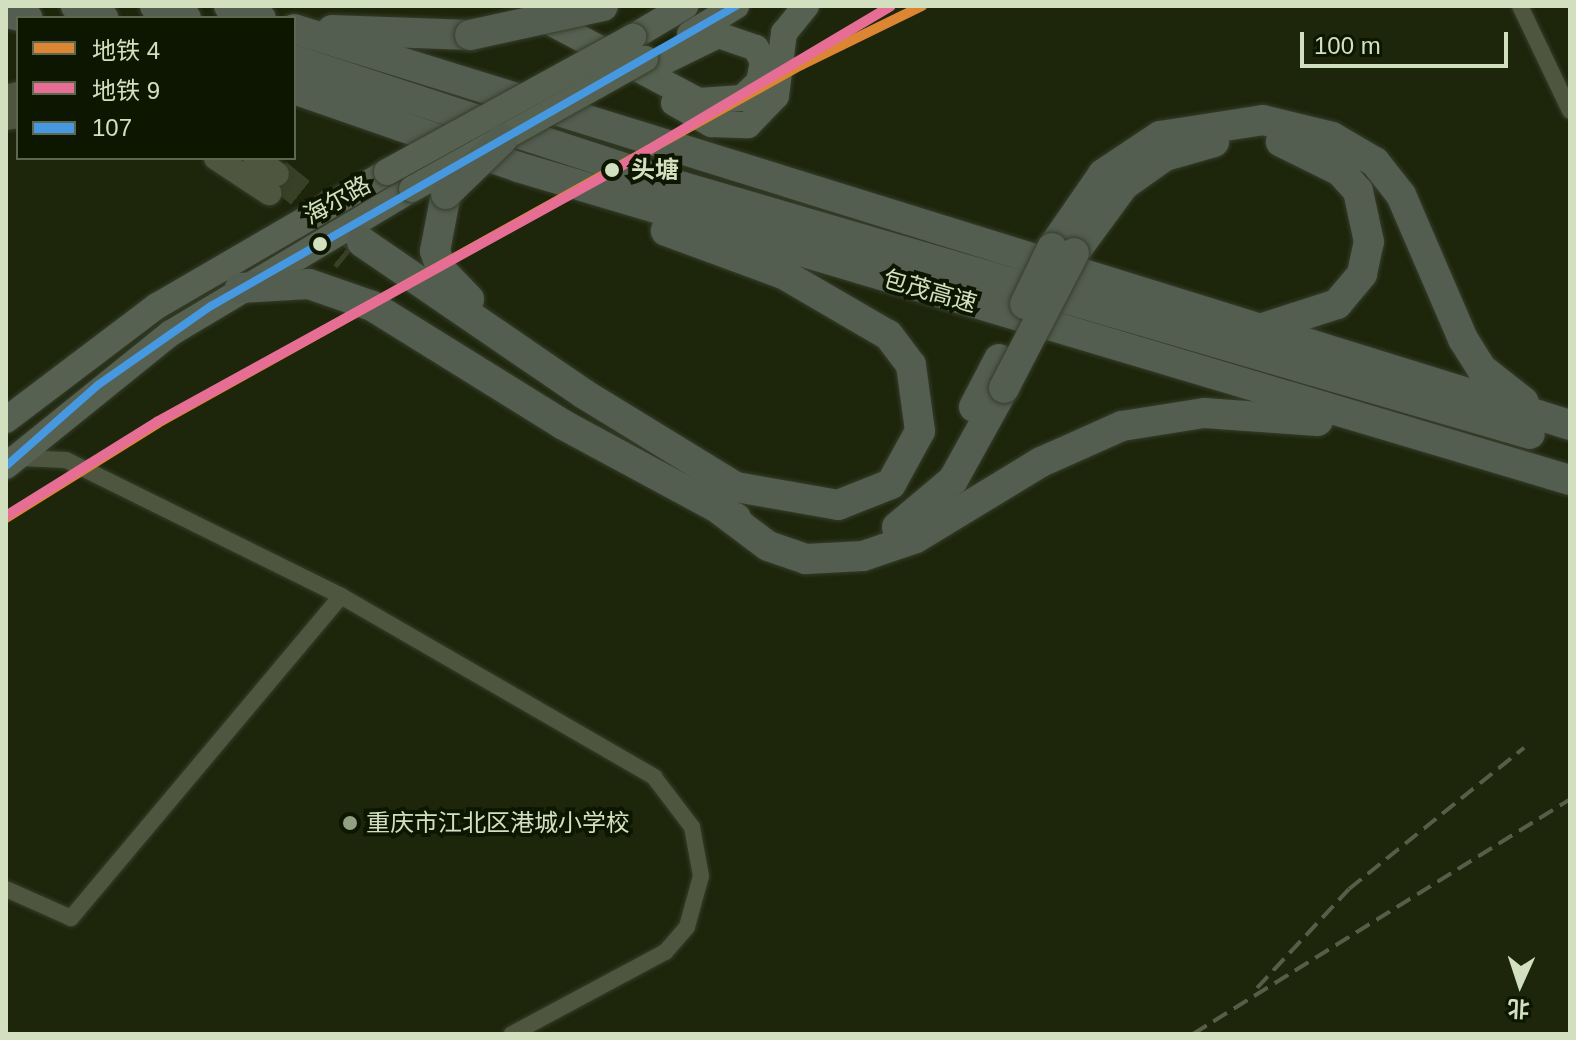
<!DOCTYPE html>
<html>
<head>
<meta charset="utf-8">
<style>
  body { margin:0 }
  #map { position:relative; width:1576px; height:1040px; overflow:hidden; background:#1d250b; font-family:Helvetica,"Noto Sans SC",sans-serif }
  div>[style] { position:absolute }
  .highway-tunnel>* { height:30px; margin-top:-15px; transform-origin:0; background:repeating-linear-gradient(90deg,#384126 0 30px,transparent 0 45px) }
  .roads { filter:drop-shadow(0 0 2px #353d2a) drop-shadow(0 0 2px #353d2a) }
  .street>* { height:16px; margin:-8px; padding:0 8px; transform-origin:8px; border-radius:8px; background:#4e5640 }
  .secondary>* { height:24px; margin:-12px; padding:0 12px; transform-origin:12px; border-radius:12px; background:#4e5640 }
  .primary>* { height:26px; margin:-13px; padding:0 13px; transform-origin:13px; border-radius:13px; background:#566151 }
  .highway>* { height:30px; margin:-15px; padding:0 15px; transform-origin:15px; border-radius:15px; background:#535d50 }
  .rail>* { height:4px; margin-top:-2px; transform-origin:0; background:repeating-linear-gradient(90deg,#565d48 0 16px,transparent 0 24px) }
  .bridges { filter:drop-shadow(0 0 2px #353d2a) drop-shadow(0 0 2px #353d2a) }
  .primary-bridge>* { height:26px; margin:-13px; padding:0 13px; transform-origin:13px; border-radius:13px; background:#566151 }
  .highway-bridge>* { height:30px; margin:-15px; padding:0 15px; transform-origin:15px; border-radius:15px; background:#535d50 }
  .bus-1>* { height:8px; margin:-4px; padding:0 4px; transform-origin:4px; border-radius:4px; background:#4699e1 }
  .metro-1>* { height:10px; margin:-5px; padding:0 5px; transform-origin:5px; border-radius:5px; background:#dc8633 }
  .metro-2>* { height:10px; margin:-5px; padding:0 5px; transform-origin:5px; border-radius:5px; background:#e66e94 }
  .dots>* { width:22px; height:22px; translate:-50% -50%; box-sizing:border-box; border:4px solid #0d1600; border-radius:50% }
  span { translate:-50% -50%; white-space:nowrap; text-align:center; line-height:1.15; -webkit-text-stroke:8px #0d1600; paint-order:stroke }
  .stop-label { font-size:24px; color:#d2e0c0; font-weight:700 }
  .left { translate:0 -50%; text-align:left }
  .street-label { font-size:24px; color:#d2e0c0 }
  .poi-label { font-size:24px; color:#d2e0c0 }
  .frame { position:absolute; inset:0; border:8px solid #d2e0c0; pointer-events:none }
  .legend { position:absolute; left:16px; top:16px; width:280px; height:144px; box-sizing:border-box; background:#0d1600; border:2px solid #5c674d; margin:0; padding:10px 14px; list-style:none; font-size:24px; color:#d2e0c0 }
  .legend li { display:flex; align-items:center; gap:16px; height:40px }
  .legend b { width:40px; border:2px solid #5c674d }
  .north { position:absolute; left:1480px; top:944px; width:80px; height:80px; -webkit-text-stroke:6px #0d1600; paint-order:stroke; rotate:183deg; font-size:22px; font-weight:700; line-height:32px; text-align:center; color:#d2e0c0 }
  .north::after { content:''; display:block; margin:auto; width:28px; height:36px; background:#d2e0c0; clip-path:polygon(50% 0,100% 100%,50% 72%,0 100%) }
  .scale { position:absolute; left:1300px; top:32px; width:208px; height:36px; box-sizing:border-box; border:4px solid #d2e0c0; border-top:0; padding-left:10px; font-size:24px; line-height:28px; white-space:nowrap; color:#d2e0c0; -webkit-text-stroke:6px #0d1600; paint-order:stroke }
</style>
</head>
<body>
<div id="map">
  <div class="highway-tunnel">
    <i style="left:277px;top:174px;width:109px;rotate:38.7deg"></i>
    <i style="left:308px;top:225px;width:50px;rotate:39.4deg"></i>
  </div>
  <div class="roads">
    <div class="street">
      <i style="left:1520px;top:6px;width:116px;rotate:64.5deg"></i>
      <i style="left:21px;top:458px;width:45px;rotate:2.5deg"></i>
      <i style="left:66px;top:460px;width:307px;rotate:26.3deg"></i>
      <i style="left:341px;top:596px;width:362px;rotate:30deg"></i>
      <i style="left:654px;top:777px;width:63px;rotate:52.8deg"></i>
      <i style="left:692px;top:827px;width:50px;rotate:79.6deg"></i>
      <i style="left:701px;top:876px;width:53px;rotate:105.4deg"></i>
      <i style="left:687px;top:927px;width:33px;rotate:131deg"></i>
      <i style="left:665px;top:952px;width:174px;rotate:151.8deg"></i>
      <i style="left:6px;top:889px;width:71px;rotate:24deg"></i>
      <i style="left:71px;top:918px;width:420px;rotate:-50deg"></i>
    </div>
    <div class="secondary">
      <i style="left:6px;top:97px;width:12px;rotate:-14deg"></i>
      <i style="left:6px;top:118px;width:12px;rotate:-9deg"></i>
      <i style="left:216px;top:158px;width:64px;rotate:33.4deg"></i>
      <i style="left:255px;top:158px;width:27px;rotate:36deg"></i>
    </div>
    <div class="primary">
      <i style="left:544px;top:19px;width:175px;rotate:27.9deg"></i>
      <i style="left:699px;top:101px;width:43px;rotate:-4deg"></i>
      <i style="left:742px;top:98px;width:23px;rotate:-43deg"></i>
      <i style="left:759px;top:82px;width:20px;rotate:-79deg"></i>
      <i style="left:763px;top:62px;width:16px;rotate:-117deg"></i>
      <i style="left:756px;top:48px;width:40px;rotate:-161.1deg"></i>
      <i style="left:718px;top:35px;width:75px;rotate:153.8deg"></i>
      <i style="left:690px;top:34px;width:54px;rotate:-31.3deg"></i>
      <i style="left:633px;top:37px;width:61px;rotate:-30.8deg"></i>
      <i style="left:674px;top:103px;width:43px;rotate:29.6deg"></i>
      <i style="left:711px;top:124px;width:37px;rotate:2deg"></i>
      <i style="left:748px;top:125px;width:40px;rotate:-46deg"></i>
      <i style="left:776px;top:96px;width:64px;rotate:-82.8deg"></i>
      <i style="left:784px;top:33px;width:35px;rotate:-51deg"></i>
      <i style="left:6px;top:420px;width:189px;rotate:-37.1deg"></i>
      <i style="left:157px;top:306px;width:266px;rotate:-30.2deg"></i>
      <i style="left:6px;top:466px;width:212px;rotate:-38.9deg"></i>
      <i style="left:171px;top:333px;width:281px;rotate:-30.9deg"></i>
    </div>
    <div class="highway">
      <i style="left:76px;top:6px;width:30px;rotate:24deg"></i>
      <i style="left:155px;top:6px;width:33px;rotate:21deg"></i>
      <i style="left:229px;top:6px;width:34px;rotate:21deg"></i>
      <i style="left:6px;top:13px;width:22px;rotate:13deg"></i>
      <i style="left:294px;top:29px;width:1336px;rotate:17.24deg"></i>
      <i style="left:332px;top:30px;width:138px;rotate:2.1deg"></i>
      <i style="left:294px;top:60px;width:409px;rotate:18.1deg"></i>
      <i style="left:683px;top:187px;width:882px;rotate:16.26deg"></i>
      <i style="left:294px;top:89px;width:237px;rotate:19.2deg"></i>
      <i style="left:518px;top:167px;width:1098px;rotate:16.57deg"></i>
      <i style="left:446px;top:194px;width:58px;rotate:100.9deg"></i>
      <i style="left:435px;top:251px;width:21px;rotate:71deg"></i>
      <i style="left:442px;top:271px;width:39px;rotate:46deg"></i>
      <i style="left:362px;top:242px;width:269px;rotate:34.4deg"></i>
      <i style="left:584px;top:394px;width:178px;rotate:31.5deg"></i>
      <i style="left:736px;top:487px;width:104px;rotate:10deg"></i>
      <i style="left:838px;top:505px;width:57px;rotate:-21.6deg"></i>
      <i style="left:891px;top:484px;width:60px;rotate:-61.3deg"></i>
      <i style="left:920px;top:431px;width:67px;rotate:-97.8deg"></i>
      <i style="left:911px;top:365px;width:38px;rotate:-127deg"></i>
      <i style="left:888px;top:335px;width:121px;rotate:-149.8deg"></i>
      <i style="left:783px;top:274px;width:125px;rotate:-159.8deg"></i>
      <i style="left:1052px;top:248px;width:90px;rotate:-55.4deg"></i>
      <i style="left:1103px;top:174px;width:69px;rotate:-33.7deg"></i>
      <i style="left:1160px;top:136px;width:104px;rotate:-8.8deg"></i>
      <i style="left:1263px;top:120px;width:71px;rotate:13.8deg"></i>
      <i style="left:1332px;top:137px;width:50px;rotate:30.2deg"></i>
      <i style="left:1375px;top:162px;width:42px;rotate:51.8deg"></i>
      <i style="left:1401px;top:195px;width:157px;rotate:66.7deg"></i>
      <i style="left:1463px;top:339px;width:36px;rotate:58deg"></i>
      <i style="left:1482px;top:369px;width:53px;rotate:38.2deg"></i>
      <i style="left:1074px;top:253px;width:84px;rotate:-53.7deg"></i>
      <i style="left:1124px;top:185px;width:50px;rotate:-35.3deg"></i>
      <i style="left:1165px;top:156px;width:51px;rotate:-15.9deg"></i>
      <i style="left:240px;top:288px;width:69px;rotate:-3.3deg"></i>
      <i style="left:309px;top:284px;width:67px;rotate:19.2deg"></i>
      <i style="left:372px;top:306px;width:224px;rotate:31.8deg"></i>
      <i style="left:562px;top:424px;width:198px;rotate:28.4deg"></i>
      <i style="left:1263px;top:328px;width:78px;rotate:-18deg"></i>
      <i style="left:1337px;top:304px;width:39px;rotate:-50deg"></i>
      <i style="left:1362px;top:274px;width:33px;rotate:-78deg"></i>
      <i style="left:1369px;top:242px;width:52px;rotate:-102.2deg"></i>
      <i style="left:1358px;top:191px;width:27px;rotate:-132deg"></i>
      <i style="left:1340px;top:171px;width:66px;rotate:-153.8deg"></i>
      <i style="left:974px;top:407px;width:54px;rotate:-62.5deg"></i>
      <i style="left:720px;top:510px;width:60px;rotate:36.9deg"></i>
      <i style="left:768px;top:546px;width:40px;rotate:18.9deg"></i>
      <i style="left:806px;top:559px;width:57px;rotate:-3deg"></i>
      <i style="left:863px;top:556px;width:56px;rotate:-18.8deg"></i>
      <i style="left:916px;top:538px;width:146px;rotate:-31.3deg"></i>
      <i style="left:1041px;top:462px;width:89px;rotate:-24deg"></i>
      <i style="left:1122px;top:426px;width:83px;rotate:-9deg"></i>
      <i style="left:1204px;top:413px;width:114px;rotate:4deg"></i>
      <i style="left:897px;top:527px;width:73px;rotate:-40deg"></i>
      <i style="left:953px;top:480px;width:105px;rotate:-61deg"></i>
    </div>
  </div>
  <div class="rail">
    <i style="left:1257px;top:988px;width:135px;rotate:-47.1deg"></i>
    <i style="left:1349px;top:889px;width:225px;rotate:-38.9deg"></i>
    <i style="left:1193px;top:1034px;width:444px;rotate:-31.9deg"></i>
  </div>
  <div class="bridges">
    <div class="primary-bridge">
      <i style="left:387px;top:172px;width:281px;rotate:-28.8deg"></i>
      <i style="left:412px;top:189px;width:267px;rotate:-29.2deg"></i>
    </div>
    <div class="highway-bridge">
      <i style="left:470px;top:35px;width:136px;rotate:-12.3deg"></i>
      <i style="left:446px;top:194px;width:78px;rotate:-44deg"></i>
      <i style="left:1025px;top:304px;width:62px;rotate:-64.3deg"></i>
      <i style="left:1004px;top:388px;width:152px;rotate:-62.6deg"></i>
    </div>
  </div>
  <div class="bus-1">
    <i style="left:6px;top:466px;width:123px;rotate:-41.4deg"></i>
    <i style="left:98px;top:385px;width:138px;rotate:-35deg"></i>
    <i style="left:211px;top:306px;width:605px;rotate:-29.74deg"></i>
  </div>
  <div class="metro-1">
    <i style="left:6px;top:518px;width:179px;rotate:-32deg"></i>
    <i style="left:158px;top:423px;width:736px;rotate:-29.11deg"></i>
    <i style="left:801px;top:65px;width:135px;rotate:-26deg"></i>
  </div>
  <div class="metro-2">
    <i style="left:6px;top:516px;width:178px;rotate:-31.9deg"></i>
    <i style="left:157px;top:422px;width:521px;rotate:-28.83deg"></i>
    <i style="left:613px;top:171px;width:323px;rotate:-30.7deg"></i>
  </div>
  <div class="dots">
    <i style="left:612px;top:170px;background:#d2e0c0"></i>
    <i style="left:320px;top:244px;background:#d2e0c0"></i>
    <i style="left:350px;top:823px;background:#939f81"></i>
  </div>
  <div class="stop-label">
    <span class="left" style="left:631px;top:170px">头塘</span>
  </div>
  <div class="street-label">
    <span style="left:337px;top:200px;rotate:-29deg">海尔路</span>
    <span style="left:930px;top:291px;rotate:16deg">包茂高速</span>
  </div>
  <div class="poi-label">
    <span class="left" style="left:366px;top:823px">重庆市江北区港城小学校</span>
  </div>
  <div class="frame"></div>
  <ul class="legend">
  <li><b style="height:10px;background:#dc8633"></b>地铁 4</li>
  <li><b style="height:10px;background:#e66e94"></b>地铁 9</li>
  <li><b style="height:10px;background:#4699e1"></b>107</li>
  </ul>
  <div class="north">北</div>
  <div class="scale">100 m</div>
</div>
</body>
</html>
